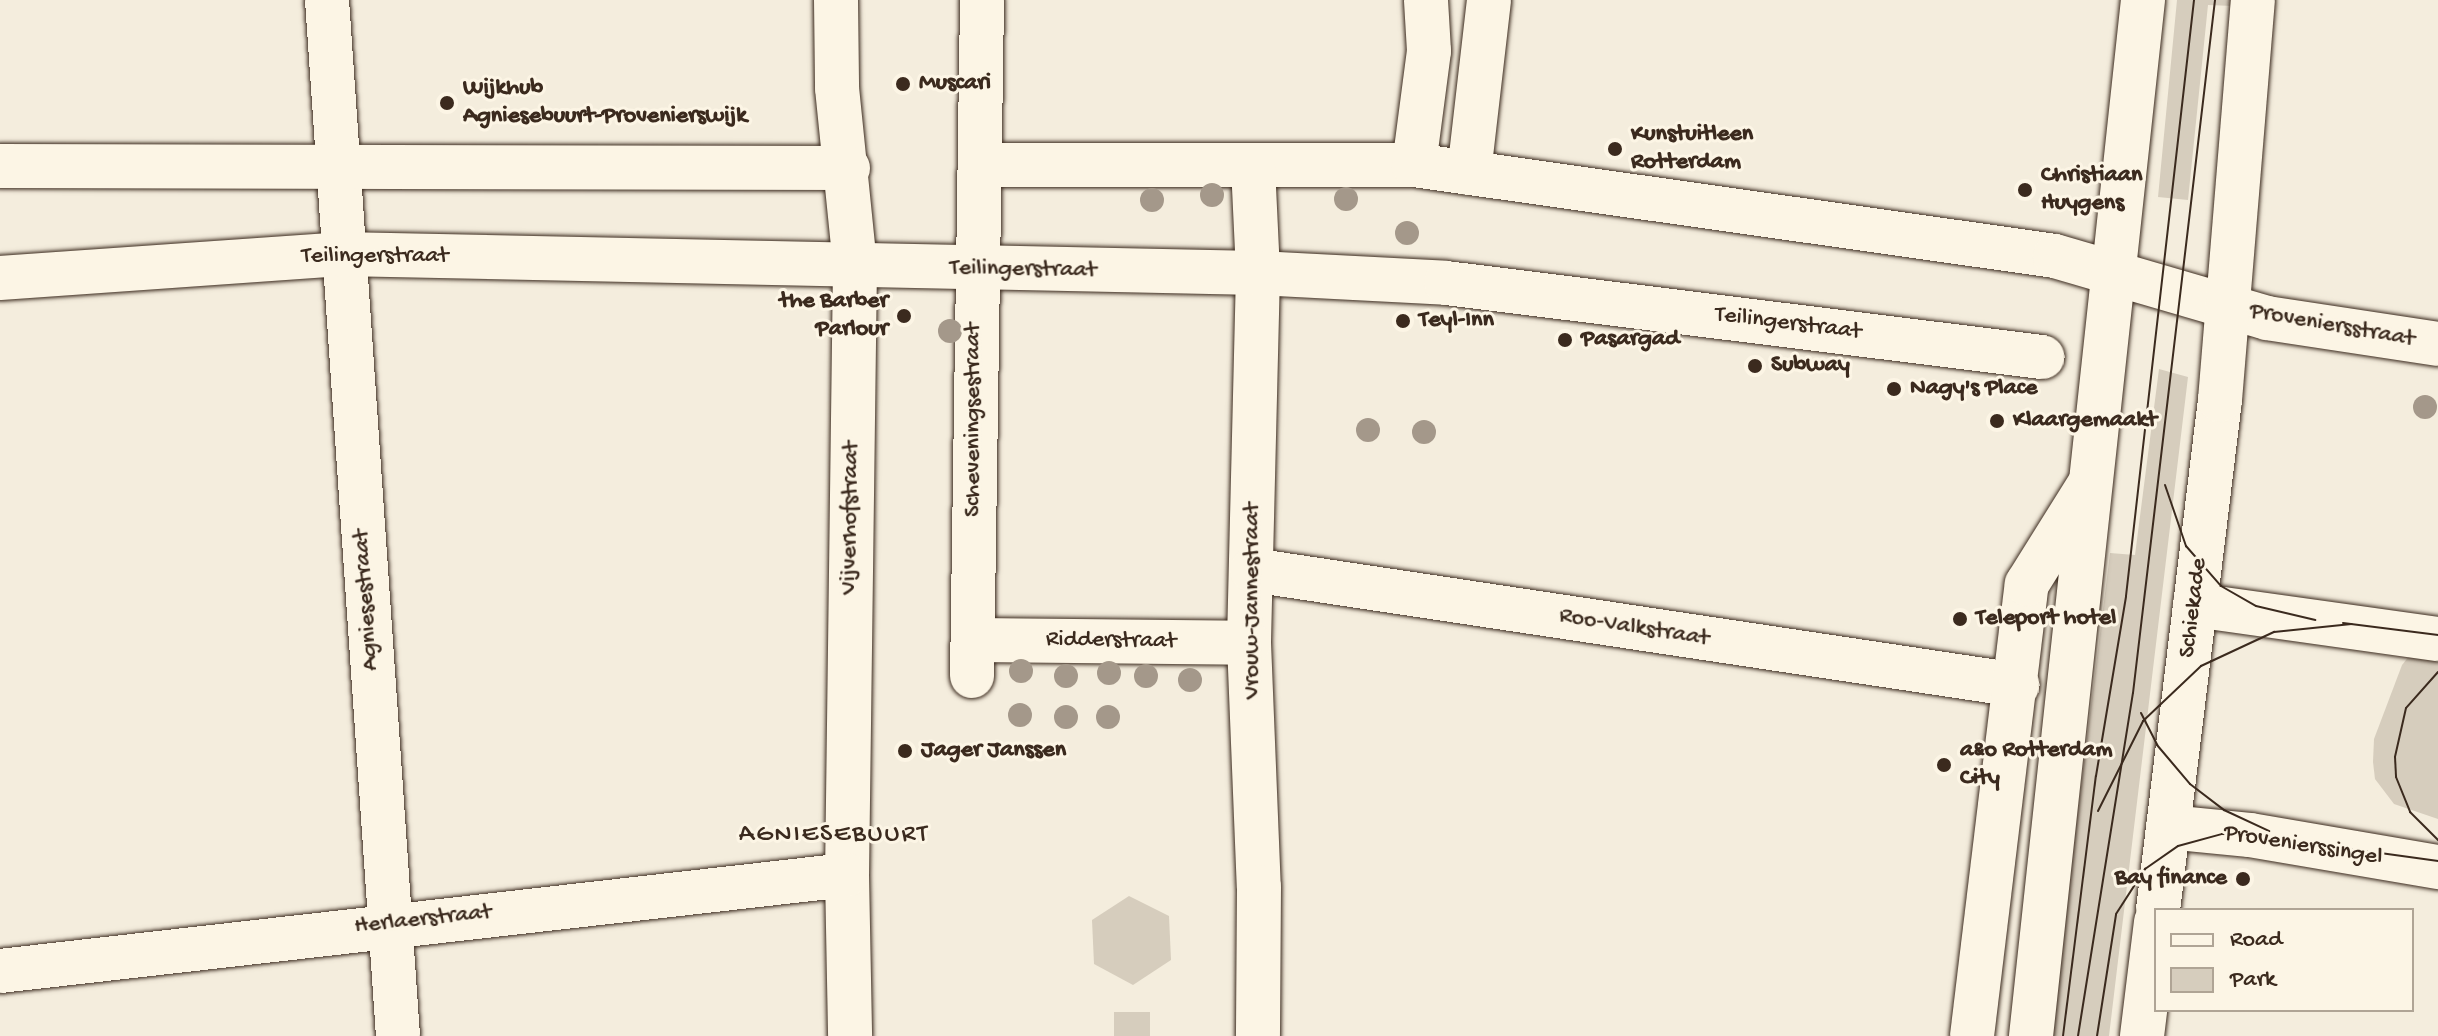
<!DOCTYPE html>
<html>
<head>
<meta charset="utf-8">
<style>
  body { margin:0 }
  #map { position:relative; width:2438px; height:1036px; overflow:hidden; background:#f4eddd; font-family:"Gochi Hand",sans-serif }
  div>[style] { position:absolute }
  .green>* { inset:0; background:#d6cdbd; transform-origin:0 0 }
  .roads { filter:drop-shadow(0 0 2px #3b2a1e) drop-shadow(0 0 2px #3b2a1e) }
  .minor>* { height:44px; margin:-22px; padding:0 22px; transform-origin:22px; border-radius:22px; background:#fcf5e5 }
  .major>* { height:44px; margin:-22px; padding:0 22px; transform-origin:22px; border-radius:22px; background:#fcf5e5 }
  .tram>* { height:2px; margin:-1px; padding:0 1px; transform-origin:1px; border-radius:1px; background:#3b2a1e }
  .trees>* { width:24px; height:24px; margin:-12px; border-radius:50%; background:#a4988a }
  .dots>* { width:22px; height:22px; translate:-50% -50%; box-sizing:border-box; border:4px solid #fcf5e5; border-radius:50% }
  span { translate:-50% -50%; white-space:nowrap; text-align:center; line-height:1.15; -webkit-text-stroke:6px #fcf5e5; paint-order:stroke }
  .poi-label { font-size:24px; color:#3b2a1e; font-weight:700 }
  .left { translate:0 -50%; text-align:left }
  .right { translate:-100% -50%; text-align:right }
  .street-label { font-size:24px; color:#3b2a1e }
  .neighbourhood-label { font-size:26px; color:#3b2a1e; letter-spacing:2px }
  .legend { position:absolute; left:2154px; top:908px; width:260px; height:104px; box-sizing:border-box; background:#fcf5e5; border:2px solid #afa495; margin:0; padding:10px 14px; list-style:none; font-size:24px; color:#3b2a1e }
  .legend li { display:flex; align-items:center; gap:16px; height:40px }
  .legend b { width:40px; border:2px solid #afa495 }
</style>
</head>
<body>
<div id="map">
  <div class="green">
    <i style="clip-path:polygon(2177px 0,2233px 0,2233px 6px,2208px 5px,2188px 200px,2158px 197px)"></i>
    <i style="clip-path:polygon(2159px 369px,2188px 377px,2109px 1036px,2050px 1036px,2110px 553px,2135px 555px)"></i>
    <i style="clip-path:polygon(2438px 653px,2438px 819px,2394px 804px,2375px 779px,2373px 762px,2374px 739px,2402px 665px,2410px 655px)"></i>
    <i style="clip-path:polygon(1129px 896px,1169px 916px,1171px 960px,1133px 985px,1094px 964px,1092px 920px)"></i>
    <i style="left:1114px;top:1012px;width:36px;height:24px"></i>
  </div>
  <div class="roads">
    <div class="minor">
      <i style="left:327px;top:0;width:1038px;rotate:86.08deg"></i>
      <i style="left:836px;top:0;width:88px;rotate:89.3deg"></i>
      <i style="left:837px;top:88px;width:179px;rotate:84.2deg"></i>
      <i style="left:855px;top:266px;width:609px;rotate:90.75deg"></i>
      <i style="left:847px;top:875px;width:161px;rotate:88.9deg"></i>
      <i style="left:981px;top:165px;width:433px"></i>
      <i style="left:1414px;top:165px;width:647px;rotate:8.08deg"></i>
      <i style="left:2055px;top:256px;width:221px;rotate:16.3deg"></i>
      <i style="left:2267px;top:318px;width:173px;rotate:8.6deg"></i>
      <i style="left:1414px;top:165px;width:115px;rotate:-82.5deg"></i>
      <i style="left:1429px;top:51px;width:51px;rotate:-93.4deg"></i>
      <i style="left:0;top:166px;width:848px;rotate:0.14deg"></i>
      <i style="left:1253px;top:166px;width:107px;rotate:87.3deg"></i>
      <i style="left:1258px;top:273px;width:370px;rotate:91.4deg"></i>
      <i style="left:1249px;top:643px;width:244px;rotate:87.7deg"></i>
      <i style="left:1259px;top:887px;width:149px;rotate:90.4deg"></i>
      <i style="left:1469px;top:173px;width:174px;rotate:-83.4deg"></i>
      <i style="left:0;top:278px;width:342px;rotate:-4deg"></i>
      <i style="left:341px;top:254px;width:917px;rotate:1.19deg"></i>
      <i style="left:1258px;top:273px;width:188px;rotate:3deg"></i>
      <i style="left:1446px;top:283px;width:601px;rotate:7.08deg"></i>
      <i style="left:1252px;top:570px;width:774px;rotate:8.55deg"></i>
      <i style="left:2195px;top:605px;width:245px;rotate:8deg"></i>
      <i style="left:973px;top:640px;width:276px;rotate:0.6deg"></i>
      <i style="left:972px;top:676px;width:676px;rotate:-89.15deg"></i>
      <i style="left:2168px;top:827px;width:82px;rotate:5.6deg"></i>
      <i style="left:2250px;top:835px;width:191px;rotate:9.7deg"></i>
      <i style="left:0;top:971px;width:852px;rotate:-6.47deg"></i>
      <i style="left:1972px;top:1036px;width:455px;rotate:-83.1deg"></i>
      <i style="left:2027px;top:584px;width:119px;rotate:-58deg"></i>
    </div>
    <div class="major">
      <i style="left:2158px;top:910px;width:514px;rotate:-83.07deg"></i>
      <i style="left:2220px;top:400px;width:401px;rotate:-85.3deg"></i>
      <i style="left:2031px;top:1036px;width:1042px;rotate:-83.83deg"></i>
      <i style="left:2142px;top:1036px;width:115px;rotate:-83deg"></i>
    </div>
  </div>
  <div class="tram">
    <i style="left:2165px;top:485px;width:65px;rotate:71deg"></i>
    <i style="left:2186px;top:546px;width:53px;rotate:48.8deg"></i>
    <i style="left:2221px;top:586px;width:40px;rotate:29.7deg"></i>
    <i style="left:2256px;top:606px;width:61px;rotate:13.3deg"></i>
    <i style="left:2343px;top:623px;width:96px;rotate:7.2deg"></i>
    <i style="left:2438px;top:672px;width:48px;rotate:131.6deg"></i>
    <i style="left:2406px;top:708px;width:50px;rotate:102.7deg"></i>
    <i style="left:2395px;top:757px;width:20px;rotate:87deg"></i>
    <i style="left:2396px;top:777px;width:38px;rotate:68deg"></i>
    <i style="left:2410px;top:812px;width:40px;rotate:45deg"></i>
    <i style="left:2141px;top:713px;width:36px;rotate:63deg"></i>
    <i style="left:2157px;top:745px;width:51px;rotate:49.8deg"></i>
    <i style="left:2190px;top:784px;width:43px;rotate:37.4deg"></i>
    <i style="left:2224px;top:810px;width:50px;rotate:25deg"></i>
    <i style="left:2098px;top:811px;width:101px;rotate:-63.4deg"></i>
    <i style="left:2143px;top:721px;width:80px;rotate:-43.5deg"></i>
    <i style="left:2201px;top:666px;width:81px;rotate:-25deg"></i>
    <i style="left:2274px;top:632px;width:78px;rotate:-5.9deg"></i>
    <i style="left:2063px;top:1036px;width:262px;rotate:-82.8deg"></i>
    <i style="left:2096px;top:776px;width:182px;rotate:-80.5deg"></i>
    <i style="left:2126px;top:596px;width:600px;rotate:-83.49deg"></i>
    <i style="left:2078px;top:1036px;width:347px;rotate:-80.9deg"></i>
    <i style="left:2133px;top:693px;width:698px;rotate:-83.25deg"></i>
    <i style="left:2097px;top:1036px;width:123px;rotate:-81.1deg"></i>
    <i style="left:2116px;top:914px;width:54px;rotate:-57.2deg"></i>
    <i style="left:2145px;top:869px;width:40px;rotate:-34.9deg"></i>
    <i style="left:2178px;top:846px;width:46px;rotate:-15.3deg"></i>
    <i style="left:2222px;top:834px;width:28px;rotate:2deg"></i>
    <i style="left:2250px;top:835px;width:190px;rotate:7.9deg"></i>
  </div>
  <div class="trees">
    <i style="left:1212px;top:195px"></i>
    <i style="left:1346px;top:199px"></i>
    <i style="left:1152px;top:200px"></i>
    <i style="left:1407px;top:233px"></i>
    <i style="left:950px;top:331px"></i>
    <i style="left:2425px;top:407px"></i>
    <i style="left:1368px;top:430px"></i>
    <i style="left:1424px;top:432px"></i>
    <i style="left:1021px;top:671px"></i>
    <i style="left:1109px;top:673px"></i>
    <i style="left:1066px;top:676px"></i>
    <i style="left:1146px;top:676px"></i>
    <i style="left:1190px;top:680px"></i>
    <i style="left:1020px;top:715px"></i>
    <i style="left:1066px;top:717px"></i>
    <i style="left:1108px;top:717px"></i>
  </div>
  <div class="dots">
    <i style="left:903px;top:84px;background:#3b2a1e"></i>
    <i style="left:447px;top:103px;background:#3b2a1e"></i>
    <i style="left:1615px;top:149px;background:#3b2a1e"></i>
    <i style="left:2025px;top:190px;background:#3b2a1e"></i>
    <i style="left:904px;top:316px;background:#3b2a1e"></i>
    <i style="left:1403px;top:321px;background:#3b2a1e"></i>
    <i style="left:1565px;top:340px;background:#3b2a1e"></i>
    <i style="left:1755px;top:366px;background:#3b2a1e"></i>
    <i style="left:1894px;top:389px;background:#3b2a1e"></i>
    <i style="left:1997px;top:421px;background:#3b2a1e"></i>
    <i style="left:1960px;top:619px;background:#3b2a1e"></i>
    <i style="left:905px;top:751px;background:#3b2a1e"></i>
    <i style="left:1944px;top:765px;background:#3b2a1e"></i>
    <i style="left:2243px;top:879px;background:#3b2a1e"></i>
  </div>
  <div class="poi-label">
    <span class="left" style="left:919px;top:84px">Muscari</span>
    <span class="left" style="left:463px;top:103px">Wijkhub<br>Agniesebuurt-Provenierswijk</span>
    <span class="left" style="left:1631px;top:149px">Kunstuitleen<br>Rotterdam</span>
    <span class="left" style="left:2041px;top:190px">Christiaan<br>Huygens</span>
    <span class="right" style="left:888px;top:316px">the Barber<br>Parlour</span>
    <span class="left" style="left:1419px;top:321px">Teyl-Inn</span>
    <span class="left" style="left:1581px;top:340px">Pasargad</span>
    <span class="left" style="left:1771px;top:366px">Subway</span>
    <span class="left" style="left:1910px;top:389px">Nagy's Place</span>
    <span class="left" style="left:2013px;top:421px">Klaargemaakt</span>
    <span class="left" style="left:1976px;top:619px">Teleport hotel</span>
    <span class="left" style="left:921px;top:751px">Jager Janssen</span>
    <span class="left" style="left:1960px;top:765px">a&amp;o Rotterdam<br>City</span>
    <span class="right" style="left:2227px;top:879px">Bay finance</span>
  </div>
  <div class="street-label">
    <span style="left:375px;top:257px">Teilingerstraat</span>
    <span style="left:1023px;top:270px;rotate:1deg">Teilingerstraat</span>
    <span style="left:1788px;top:324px;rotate:7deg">Teilingerstraat</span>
    <span style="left:2332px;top:326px;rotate:10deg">Proveniersstraat</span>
    <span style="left:974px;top:420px;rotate:-90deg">Scheveningsestraat</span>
    <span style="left:851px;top:518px;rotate:-89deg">Vijverhofstraat</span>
    <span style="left:367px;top:600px;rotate:-94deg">Agniesestraat</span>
    <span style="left:1253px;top:601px;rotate:-90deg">Vrouw-Jannestraat</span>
    <span style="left:2194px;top:608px;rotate:-83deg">Schiekade</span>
    <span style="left:1634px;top:628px;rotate:9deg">Roo-Valkstraat</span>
    <span style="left:1111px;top:641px;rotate:1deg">Ridderstraat</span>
    <span style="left:2303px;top:846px;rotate:9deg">Provenierssingel</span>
    <span style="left:423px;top:920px;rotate:-6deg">Herlaerstraat</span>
  </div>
  <div class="neighbourhood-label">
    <span style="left:834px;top:836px">AGNIESEBUURT</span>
  </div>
  <ul class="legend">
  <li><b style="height:10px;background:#fcf5e5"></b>Road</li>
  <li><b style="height:22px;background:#d6cdbd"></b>Park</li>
  </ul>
</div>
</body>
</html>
